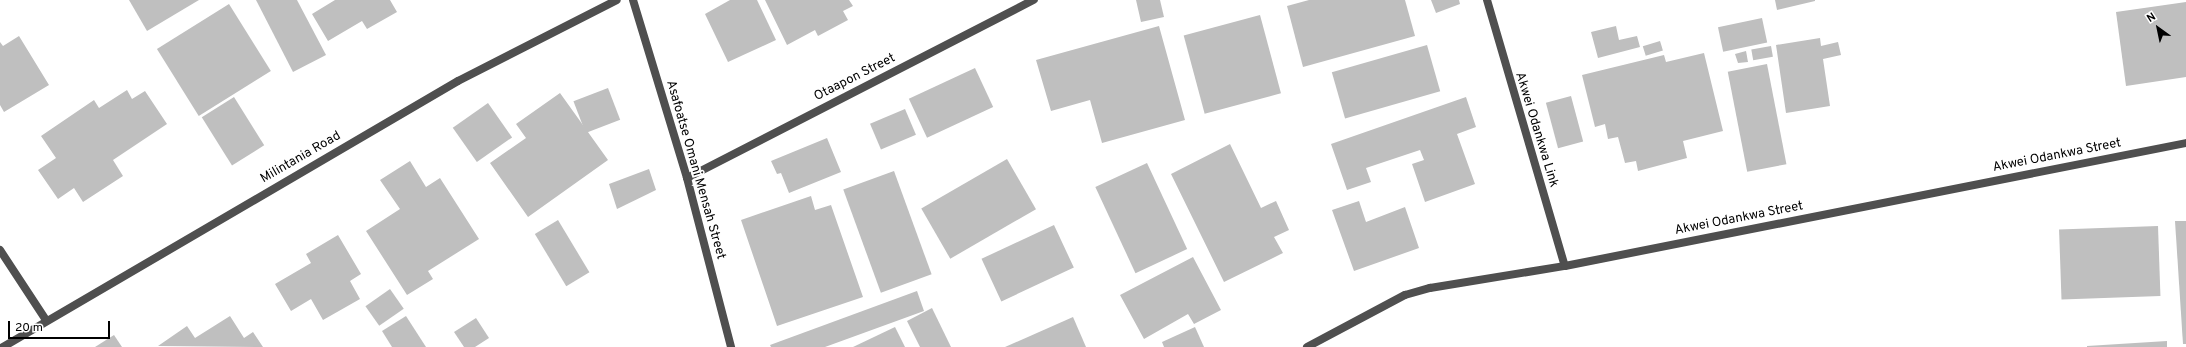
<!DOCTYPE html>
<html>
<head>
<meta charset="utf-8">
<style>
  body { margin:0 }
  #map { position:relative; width:2186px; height:347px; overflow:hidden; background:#fff; font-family:Overpass,sans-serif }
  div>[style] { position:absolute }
  .building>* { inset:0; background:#bfbfbf; transform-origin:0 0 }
  .street>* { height:8px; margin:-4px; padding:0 4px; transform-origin:4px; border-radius:4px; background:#4f4f4f }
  span { translate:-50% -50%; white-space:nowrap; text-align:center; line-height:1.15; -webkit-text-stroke:4px #fff; paint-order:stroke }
  .street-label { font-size:13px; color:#000 }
  .north { position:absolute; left:2138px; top:8px; width:40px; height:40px; -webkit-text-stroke:3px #fff; paint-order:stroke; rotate:327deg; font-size:11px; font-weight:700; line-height:16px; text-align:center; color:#000 }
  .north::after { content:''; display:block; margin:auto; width:14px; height:18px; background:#000; clip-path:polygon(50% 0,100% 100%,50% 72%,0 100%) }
  .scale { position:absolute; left:8px; top:321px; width:102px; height:18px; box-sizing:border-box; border:2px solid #000; border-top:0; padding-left:5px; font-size:12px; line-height:14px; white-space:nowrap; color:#000; -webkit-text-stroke:3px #fff; paint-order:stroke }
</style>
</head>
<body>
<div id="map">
  <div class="building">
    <i style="clip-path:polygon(129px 0,199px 0,147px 31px)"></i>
    <i style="clip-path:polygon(256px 0,297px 0,326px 55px,293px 72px)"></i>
    <i style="clip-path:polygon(335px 0,390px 0,397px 12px,367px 29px,362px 21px,328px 41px,312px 14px)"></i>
    <i style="clip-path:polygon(730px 0,757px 0,776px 40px,728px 62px,705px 14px)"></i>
    <i style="clip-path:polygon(765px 0,849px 0,853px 6px,843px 11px,848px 20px,818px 36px,815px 30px,787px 45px)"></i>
    <i style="clip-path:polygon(1136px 0,1160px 0,1164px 17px,1141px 22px)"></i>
    <i style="clip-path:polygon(1309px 0,1405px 0,1415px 36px,1303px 67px,1287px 6px)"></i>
    <i style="clip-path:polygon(1431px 0,1459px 0,1460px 4px,1436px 13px)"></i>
    <i style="clip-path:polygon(1775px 0,1815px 0,1815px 1px,1777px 10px)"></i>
    <i style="clip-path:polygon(2186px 2px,2186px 77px,2126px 86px,2116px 12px)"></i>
    <i style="left:229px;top:4px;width:79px;height:85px;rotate:58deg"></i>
    <i style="left:1260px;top:15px;width:81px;height:79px;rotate:75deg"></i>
    <i style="left:1762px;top:18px;width:25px;height:45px;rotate:78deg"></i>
    <i style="clip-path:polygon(1159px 26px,1185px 120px,1102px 143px,1090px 100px,1051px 111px,1036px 60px)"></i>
    <i style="clip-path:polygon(1616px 26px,1619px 40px,1637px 36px,1640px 47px,1598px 58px,1591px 32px)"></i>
    <i style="clip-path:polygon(19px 36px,49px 85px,4px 112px,0 105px,0 42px,3px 46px)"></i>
    <i style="clip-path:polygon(1820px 38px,1821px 46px,1838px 42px,1841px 55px,1823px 59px,1830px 106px,1786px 113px,1776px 45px)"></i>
    <i style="left:1660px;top:41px;width:10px;height:18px;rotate:73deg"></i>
    <i style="left:1427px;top:45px;width:48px;height:99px;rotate:74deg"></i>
    <i style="left:1771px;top:46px;width:11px;height:20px;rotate:80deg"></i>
    <i style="clip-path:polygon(1746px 51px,1748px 62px,1738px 63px,1735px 54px)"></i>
    <i style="clip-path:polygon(1704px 53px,1723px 131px,1683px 141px,1687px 158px,1638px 171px,1636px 161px,1625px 163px,1618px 137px,1608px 139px,1605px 124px,1595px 127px,1582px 75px,1664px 55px,1666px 62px)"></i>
    <i style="left:1767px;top:64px;width:102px;height:40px;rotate:79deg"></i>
    <i style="left:975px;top:68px;width:43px;height:73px;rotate:65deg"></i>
    <i style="left:608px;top:88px;width:34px;height:37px;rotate:69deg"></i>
    <i style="clip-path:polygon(127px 90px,132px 99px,145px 91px,167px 124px,113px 160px,123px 176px,83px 202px,74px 188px,58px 199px,38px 170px,56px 158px,41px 136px,94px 100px,99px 108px)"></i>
    <i style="clip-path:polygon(560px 93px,608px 160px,528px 217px,490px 163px,526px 138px,516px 124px)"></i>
    <i style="left:1571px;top:96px;width:47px;height:26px;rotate:75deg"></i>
    <i style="left:234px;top:97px;width:57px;height:38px;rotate:58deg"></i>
    <i style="clip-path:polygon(1466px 97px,1476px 127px,1457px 134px,1475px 184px,1425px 202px,1412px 164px,1424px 160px,1420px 150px,1366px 168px,1371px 182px,1347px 190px,1331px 144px)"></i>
    <i style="left:488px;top:103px;width:42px;height:43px;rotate:55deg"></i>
    <i style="left:905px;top:109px;width:28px;height:38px;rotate:67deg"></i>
    <i style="clip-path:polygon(827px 138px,841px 172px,789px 193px,781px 173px,777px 174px,771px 161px)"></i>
    <i style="clip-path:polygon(1230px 144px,1261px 208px,1276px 201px,1289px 230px,1274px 237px,1283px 253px,1224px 282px,1171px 174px)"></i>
    <i style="left:1007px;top:159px;width:58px;height:99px;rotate:60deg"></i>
    <i style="clip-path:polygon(410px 161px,426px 187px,440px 178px,479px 239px,428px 271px,433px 279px,407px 295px,366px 231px,400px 209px,380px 180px)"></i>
    <i style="left:1147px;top:163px;width:95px;height:57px;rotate:65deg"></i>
    <i style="clip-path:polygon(649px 169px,656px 190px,617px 209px,609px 184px)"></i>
    <i style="left:894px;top:171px;width:110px;height:54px;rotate:70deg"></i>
    <i style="clip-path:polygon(811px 196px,815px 210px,831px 205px,863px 297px,777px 326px,741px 220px)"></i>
    <i style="clip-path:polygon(1359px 201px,1366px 222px,1405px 207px,1419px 248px,1354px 271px,1332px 210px)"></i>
    <i style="left:558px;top:220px;width:61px;height:27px;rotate:59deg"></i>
    <i style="clip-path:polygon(2175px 221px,2186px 221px,2186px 344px,2183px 344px)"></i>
    <i style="left:1054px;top:225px;width:47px;height:80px;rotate:65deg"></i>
    <i style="left:2158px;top:226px;width:70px;height:99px;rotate:88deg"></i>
    <i style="clip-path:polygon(338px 235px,361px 274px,350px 281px,360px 299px,323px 320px,311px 299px,291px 311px,275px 284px,311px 263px,306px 254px)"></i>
    <i style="clip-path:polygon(1193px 257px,1221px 310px,1194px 324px,1188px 314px,1144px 339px,1120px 295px)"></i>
    <i style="left:390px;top:289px;width:24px;height:30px;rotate:55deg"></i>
    <i style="clip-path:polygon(917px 291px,924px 311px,825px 347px,771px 347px,770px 345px)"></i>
    <i style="clip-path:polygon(932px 308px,951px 347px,920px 347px,907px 321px)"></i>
    <i style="clip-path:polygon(230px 316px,244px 338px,253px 332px,263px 347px,158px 346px,187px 326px,195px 338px)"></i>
    <i style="clip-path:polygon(406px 316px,426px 347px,392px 347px,382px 331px)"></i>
    <i style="clip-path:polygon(1073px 317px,1086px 347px,1005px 347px)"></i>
    <i style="clip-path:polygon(476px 318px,489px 338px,475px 347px,464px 347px,454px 332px)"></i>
    <i style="clip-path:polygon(895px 327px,905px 347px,853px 347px)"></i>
    <i style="clip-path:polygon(1195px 327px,1204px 347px,1164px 347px,1162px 342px)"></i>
    <i style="clip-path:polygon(114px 335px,122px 347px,95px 347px)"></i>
    <i style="clip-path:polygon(2167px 341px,2167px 347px,2087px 347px,2087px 346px)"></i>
  </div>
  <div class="street">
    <i style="left:633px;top:0;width:186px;rotate:73.1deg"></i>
    <i style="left:687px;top:178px;width:175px;rotate:75.4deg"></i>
    <i style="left:1487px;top:0;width:277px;rotate:73.7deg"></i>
    <i style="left:687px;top:178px;width:390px;rotate:-27.2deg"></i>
    <i style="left:0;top:250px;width:84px;rotate:56.7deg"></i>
    <i style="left:3px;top:347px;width:527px;rotate:-30.31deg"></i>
    <i style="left:458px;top:81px;width:178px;rotate:-27deg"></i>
    <i style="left:1307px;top:347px;width:111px;rotate:-28deg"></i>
    <i style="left:1405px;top:295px;width:26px;rotate:-16deg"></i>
    <i style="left:1430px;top:288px;width:137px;rotate:-9.3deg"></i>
    <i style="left:1565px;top:266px;width:633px;rotate:-11.2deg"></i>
  </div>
  <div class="street-label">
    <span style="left:855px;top:78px;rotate:-27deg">Otaapon Street</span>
    <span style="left:1536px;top:130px;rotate:73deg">Akwei Odankwa Link</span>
    <span style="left:2057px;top:156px;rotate:-11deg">Akwei Odankwa Street</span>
    <span style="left:301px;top:158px;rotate:-30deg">Milintania Road</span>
    <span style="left:695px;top:170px;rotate:74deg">Asafoatse Omani Mensah Street</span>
    <span style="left:1739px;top:219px;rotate:-11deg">Akwei Odankwa Street</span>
  </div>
  <div class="north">N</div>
  <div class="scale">20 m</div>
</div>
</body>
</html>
